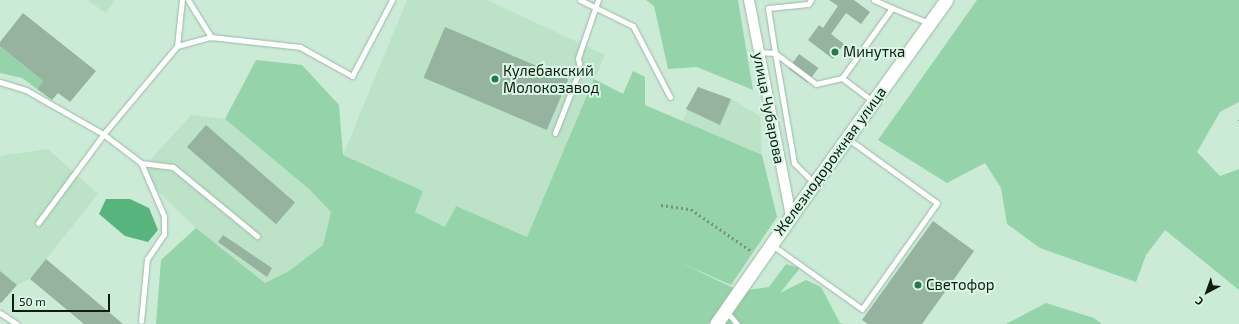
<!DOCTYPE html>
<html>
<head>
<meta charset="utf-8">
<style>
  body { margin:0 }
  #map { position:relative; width:1239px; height:324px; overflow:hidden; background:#ccebd6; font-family:"Exo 2",sans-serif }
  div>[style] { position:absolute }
  .built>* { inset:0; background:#bce2c8 }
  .green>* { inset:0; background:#95d3aa }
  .water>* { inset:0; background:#56b47c }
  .building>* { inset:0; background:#96b39f; transform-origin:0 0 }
  .path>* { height:2.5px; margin-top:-1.25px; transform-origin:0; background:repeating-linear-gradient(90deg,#799080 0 2px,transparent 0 5px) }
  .roads { filter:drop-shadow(0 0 1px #9bb8a4) drop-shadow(0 0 1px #9bb8a4) }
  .service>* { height:5px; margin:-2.5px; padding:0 2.5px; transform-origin:2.5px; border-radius:2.5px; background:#fff }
  .minor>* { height:10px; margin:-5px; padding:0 5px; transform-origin:5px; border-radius:5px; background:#fff }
  .tertiary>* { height:13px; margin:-6.5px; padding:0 6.5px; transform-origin:6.5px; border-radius:6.5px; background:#fff }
  .dots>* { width:11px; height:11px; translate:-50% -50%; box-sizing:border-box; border:2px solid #d9f8e3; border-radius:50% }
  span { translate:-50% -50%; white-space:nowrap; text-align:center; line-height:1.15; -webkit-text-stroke:4px #d9f8e3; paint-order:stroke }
  .poi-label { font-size:15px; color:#101b13 }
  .left { translate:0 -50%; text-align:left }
  .street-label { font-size:15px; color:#101b13 }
  .north { position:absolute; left:1187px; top:272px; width:40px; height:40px; -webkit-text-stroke:3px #d9f8e3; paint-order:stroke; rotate:221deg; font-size:11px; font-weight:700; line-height:16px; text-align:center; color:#101b13 }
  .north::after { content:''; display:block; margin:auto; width:14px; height:18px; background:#101b13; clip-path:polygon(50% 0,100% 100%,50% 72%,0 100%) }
  .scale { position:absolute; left:12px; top:294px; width:98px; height:18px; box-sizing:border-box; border:2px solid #101b13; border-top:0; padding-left:5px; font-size:12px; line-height:14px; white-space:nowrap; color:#101b13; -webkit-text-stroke:3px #d9f8e3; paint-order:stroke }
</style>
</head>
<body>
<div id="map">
  <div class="built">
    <i style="clip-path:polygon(87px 0,115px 0,106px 13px)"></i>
    <i style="clip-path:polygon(407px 0,487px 0,605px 55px,527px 237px,456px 206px,445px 227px,415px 212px,423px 191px,343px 155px)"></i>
    <i style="clip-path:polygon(698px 87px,731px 99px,760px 116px,762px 155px,682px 122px)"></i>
    <i style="clip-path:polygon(191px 115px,225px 119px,309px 189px,331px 212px,323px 245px,289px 271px,265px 283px,196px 228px,154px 187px,148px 169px,153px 157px)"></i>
    <i style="clip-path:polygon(48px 149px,98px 194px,30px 279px,17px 285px,0 304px,0 156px)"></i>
  </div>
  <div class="green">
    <i style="clip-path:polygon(646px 0,738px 0,753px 90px,697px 67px,668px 69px,654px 6px)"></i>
    <i style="clip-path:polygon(977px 0,1239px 0,1239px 102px,1220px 112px,1197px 152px,1220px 176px,1239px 169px,1239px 290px,1165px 230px,1146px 255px,1136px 282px,1040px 248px,1007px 224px,1001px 188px,985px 163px,947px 183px,878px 140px)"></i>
    <i style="clip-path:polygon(0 46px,43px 81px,37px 89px,22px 78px,0 73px)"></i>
    <i style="clip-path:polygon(256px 60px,302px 65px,339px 105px,343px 155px,423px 191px,415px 212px,445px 227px,456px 206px,527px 237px,594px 79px,623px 94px,633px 71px,645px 77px,645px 105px,762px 155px,777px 217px,731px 285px,679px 262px,740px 291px,769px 287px,786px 264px,800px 268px,780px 293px,806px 280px,821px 287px,840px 323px,844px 324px,156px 324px,161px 260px,196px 228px,265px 283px,289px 271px,323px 245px,331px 212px,309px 189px,225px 119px)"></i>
    <i style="clip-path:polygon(1046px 303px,1094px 318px,1102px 324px,1006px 324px)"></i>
  </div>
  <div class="water">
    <i style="clip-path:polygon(106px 199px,130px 199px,149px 208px,158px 230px,148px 242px,125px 236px,99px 214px)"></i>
  </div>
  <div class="building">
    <i style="clip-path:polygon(829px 0,854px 0,870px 12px,861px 24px,846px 13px,831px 34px,844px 44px,833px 59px,808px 40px,819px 25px,823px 28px,838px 6px)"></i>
    <i style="clip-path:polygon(23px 13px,96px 71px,70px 102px,58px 93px,52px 100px,37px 89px,43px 81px,0 46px,0 42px)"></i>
    <i style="left:445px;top:27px;width:134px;height:55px;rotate:23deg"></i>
    <i style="left:799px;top:54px;width:24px;height:18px;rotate:36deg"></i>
    <i style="clip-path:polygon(698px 87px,731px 99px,720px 125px,686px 109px)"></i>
    <i style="left:206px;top:125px;width:118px;height:29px;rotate:41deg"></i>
    <i style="clip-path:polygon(933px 221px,974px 251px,922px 324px,868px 324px,862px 320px)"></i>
    <i style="clip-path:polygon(223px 235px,272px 268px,267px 277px,218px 242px)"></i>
    <i style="clip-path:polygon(46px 259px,123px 324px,84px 324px,30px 279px)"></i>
    <i style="clip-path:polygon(0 271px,17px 285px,1px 303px,0 302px)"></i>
  </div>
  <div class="path">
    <i style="left:1239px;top:121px;width:1px;rotate:-90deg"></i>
    <i style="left:661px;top:205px;width:30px;rotate:8deg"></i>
    <i style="left:691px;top:209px;width:73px;rotate:35deg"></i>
  </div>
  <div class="roads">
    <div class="service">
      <i style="left:188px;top:0;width:44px;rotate:58.1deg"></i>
      <i style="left:580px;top:0;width:59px;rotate:26.1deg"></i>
      <i style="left:633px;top:26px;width:80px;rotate:62.5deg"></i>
      <i style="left:811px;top:0;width:5px;rotate:127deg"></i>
      <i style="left:808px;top:4px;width:40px;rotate:174.3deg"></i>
      <i style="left:768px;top:8px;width:46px;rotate:81.2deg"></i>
      <i style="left:775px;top:53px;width:51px;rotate:37.1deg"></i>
      <i style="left:816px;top:84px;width:27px;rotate:-13deg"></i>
      <i style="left:842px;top:78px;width:86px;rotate:-54.5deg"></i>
      <i style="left:892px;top:8px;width:40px;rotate:22deg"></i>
      <i style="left:874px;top:0;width:20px;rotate:24deg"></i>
      <i style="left:177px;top:46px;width:46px;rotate:-83.8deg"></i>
      <i style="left:759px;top:52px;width:16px;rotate:4deg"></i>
      <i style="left:775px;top:53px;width:112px;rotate:80.2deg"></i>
      <i style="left:794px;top:163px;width:28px;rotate:45deg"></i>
      <i style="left:842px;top:78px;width:39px;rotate:37deg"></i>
      <i style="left:0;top:82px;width:27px;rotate:17deg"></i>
      <i style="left:26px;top:90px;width:89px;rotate:29.7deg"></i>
      <i style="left:103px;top:134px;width:48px;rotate:37.3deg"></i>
      <i style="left:141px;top:163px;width:32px;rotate:7deg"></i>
      <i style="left:173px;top:167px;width:109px;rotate:39.4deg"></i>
      <i style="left:555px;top:133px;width:69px;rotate:-68.7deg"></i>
      <i style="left:580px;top:69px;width:11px;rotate:-100deg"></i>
      <i style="left:578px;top:58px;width:61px;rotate:-71deg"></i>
      <i style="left:141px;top:163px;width:58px;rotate:66.5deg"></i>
      <i style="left:164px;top:216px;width:18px;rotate:90deg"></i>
      <i style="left:164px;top:234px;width:30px;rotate:124deg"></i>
      <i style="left:147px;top:259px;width:62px;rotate:95.5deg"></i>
      <i style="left:38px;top:223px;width:114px;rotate:-53.5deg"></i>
      <i style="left:106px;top:131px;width:111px;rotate:-50.1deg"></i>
      <i style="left:177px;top:46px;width:35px;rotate:-15deg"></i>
      <i style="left:211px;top:37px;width:90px;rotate:6.4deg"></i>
      <i style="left:300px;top:47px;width:60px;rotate:29.1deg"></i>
      <i style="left:352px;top:76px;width:86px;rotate:-62.2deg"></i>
      <i style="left:772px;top:245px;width:110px;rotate:35.4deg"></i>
      <i style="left:862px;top:309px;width:130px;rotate:-54.7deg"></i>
      <i style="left:937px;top:203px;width:111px;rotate:-144.2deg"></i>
      <i style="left:727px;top:312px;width:16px;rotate:50deg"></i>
      <i style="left:0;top:313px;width:20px;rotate:33deg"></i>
    </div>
    <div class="minor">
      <i style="left:749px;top:0;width:220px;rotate:79deg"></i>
    </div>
    <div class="tertiary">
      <i style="left:716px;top:324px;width:131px;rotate:-55.2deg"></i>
      <i style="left:791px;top:216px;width:266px;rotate:-54.3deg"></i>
    </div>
  </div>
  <div class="dots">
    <i style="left:835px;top:52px;background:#25794b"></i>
    <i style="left:495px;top:79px;background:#25794b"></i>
    <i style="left:918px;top:285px;background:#25794b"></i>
  </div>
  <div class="poi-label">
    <span class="left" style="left:843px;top:52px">Минутка</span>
    <span class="left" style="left:503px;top:79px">Кулебакский<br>Молокозавод</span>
    <span class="left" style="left:926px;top:285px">Светофор</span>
  </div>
  <div class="street-label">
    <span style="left:769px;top:108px;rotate:79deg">улица Чубарова</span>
    <span style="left:830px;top:161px;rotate:-54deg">Железнодорожная улица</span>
  </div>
  <div class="north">С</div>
  <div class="scale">50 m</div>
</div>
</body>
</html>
